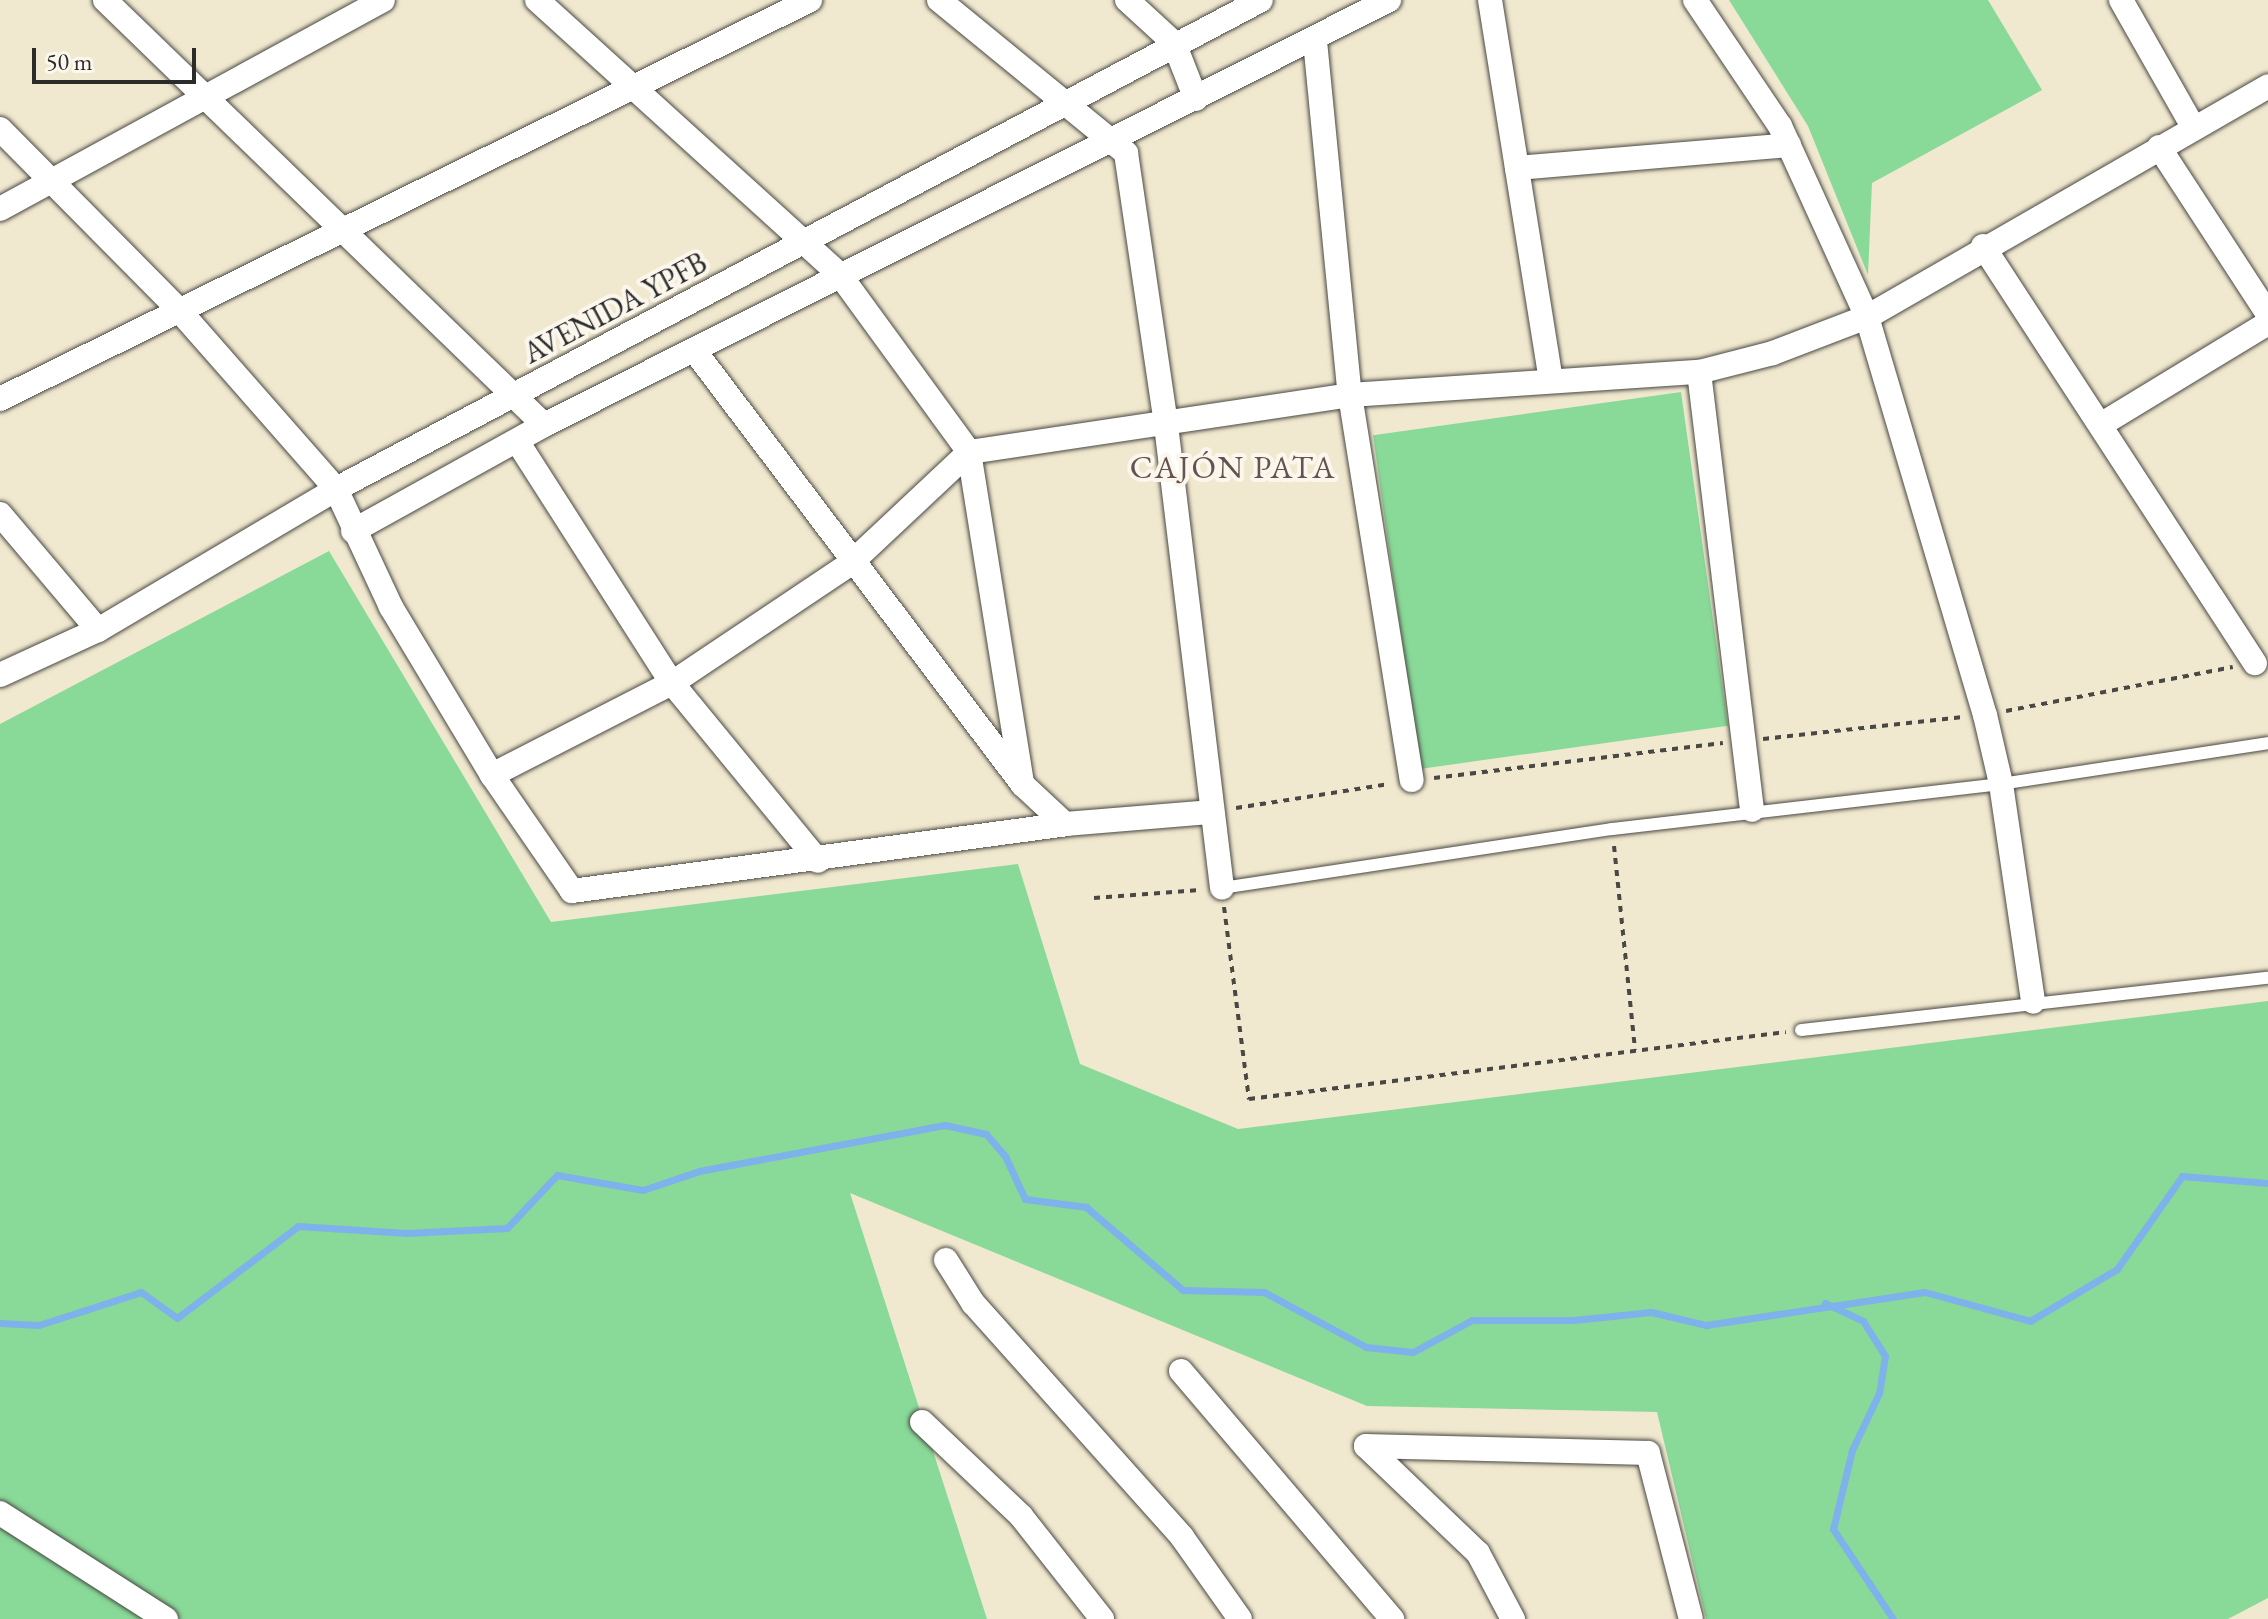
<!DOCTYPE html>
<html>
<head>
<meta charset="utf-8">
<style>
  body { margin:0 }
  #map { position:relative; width:2268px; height:1619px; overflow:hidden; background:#f1e9cf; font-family:"EB Garamond",serif }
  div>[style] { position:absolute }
  .green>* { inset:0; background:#89d998; transform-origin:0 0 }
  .stream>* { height:7px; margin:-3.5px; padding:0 3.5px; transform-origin:3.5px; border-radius:3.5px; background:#7eb2eb }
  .path>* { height:4px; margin-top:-2px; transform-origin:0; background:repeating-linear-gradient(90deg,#494844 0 6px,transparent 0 12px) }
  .roads { filter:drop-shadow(0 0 2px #494844) drop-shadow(0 0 2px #494844) }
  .service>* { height:12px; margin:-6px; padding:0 6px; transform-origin:6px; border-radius:6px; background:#fff }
  .minor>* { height:24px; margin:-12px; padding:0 12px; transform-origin:12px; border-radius:12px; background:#fff }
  span { translate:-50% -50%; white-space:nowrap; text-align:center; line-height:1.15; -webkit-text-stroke:8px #fbf7ec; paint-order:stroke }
  .street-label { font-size:30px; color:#2b2b2b }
  .neighbourhood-label { font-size:32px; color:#655352; letter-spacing:2px }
  .scale { position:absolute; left:32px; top:48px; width:164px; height:36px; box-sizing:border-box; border:4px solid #2b2b2b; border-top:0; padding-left:10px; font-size:24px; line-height:28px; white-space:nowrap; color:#2b2b2b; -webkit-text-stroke:6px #fbf7ec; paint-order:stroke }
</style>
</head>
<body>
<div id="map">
  <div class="green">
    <i style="clip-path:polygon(1729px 0,1988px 0,2042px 90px,1872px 183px,1868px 275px,1808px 126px)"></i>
    <i style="left:1681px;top:392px;width:337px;height:311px;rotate:82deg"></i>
    <i style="clip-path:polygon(329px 551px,551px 922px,1018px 864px,1080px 1064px,1238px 1129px,2268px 1001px,2268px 1598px,2228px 1619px,1706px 1619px,1657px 1412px,1367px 1406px,850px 1193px,987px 1619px,0 1619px,0 724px)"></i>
  </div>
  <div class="stream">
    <i style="left:1825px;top:1303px;width:42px;rotate:25.3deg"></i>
    <i style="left:1863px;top:1321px;width:41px;rotate:57.8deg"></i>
    <i style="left:1885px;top:1356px;width:37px;rotate:99deg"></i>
    <i style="left:1879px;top:1393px;width:63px;rotate:115.3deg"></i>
    <i style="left:1852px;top:1450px;width:81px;rotate:103.5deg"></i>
    <i style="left:1833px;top:1529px;width:108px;rotate:56.3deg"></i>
    <i style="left:0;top:1323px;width:39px;rotate:3deg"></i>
    <i style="left:39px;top:1325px;width:107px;rotate:-17.9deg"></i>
    <i style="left:141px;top:1292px;width:44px;rotate:35.8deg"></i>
    <i style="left:177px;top:1318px;width:152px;rotate:-37.2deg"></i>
    <i style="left:298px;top:1226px;width:109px;rotate:3.7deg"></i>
    <i style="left:407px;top:1233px;width:100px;rotate:-2.9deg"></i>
    <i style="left:507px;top:1228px;width:73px;rotate:-46.7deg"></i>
    <i style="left:557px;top:1175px;width:87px;rotate:9.9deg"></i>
    <i style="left:643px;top:1190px;width:59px;rotate:-18.7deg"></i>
    <i style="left:699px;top:1171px;width:250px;rotate:-10.6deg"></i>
    <i style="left:945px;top:1125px;width:42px;rotate:12.4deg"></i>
    <i style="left:986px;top:1134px;width:29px;rotate:49deg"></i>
    <i style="left:1005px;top:1156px;width:47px;rotate:65.1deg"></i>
    <i style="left:1025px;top:1199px;width:62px;rotate:7.5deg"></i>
    <i style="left:1086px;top:1207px;width:128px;rotate:40.6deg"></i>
    <i style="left:1183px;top:1290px;width:81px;rotate:1.4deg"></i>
    <i style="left:1264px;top:1292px;width:116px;rotate:28.3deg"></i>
    <i style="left:1366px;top:1347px;width:47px;rotate:6.1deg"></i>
    <i style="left:1413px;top:1352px;width:67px;rotate:-28.5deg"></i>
    <i style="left:1472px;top:1320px;width:102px"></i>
    <i style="left:1574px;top:1320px;width:77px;rotate:-5.9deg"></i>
    <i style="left:1651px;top:1312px;width:57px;rotate:13.3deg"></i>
    <i style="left:1706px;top:1325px;width:221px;rotate:-8.6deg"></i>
    <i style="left:1925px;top:1292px;width:109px;rotate:15.4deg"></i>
    <i style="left:2030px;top:1321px;width:101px;rotate:-30.9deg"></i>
    <i style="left:2117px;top:1269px;width:113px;rotate:-55deg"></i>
    <i style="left:2182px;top:1176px;width:86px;rotate:4.7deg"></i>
  </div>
  <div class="path">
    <i style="left:2006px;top:711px;width:231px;rotate:-11deg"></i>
    <i style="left:1763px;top:739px;width:199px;rotate:-6.3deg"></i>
    <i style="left:1434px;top:778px;width:291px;rotate:-6.9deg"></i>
    <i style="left:1236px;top:808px;width:155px;rotate:-8.9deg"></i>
    <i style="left:1614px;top:846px;width:205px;rotate:84.1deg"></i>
    <i style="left:1094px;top:898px;width:106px;rotate:-4.3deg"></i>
    <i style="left:1224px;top:907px;width:194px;rotate:82.6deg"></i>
    <i style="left:1249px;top:1099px;width:541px;rotate:-7.11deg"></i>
  </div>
  <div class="roads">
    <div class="service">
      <i style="left:1222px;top:888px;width:394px;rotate:-8.6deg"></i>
      <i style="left:1612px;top:829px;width:392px;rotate:-6.6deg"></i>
      <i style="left:2001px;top:784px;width:270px;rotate:-8.7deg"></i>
      <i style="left:1801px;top:1030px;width:470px;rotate:-6.4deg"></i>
    </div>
    <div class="minor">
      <i style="left:105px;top:0;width:611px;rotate:44.07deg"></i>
      <i style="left:537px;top:0;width:409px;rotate:42.2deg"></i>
      <i style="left:840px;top:275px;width:219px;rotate:53.9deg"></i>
      <i style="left:969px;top:452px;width:385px;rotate:-8.5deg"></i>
      <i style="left:1350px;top:395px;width:350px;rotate:-3.8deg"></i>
      <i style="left:1699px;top:372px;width:76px;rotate:-14.4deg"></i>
      <i style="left:1773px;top:353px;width:101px;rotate:-21deg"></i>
      <i style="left:1867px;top:317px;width:463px;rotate:-29.9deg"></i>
      <i style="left:939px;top:0;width:242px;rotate:39.3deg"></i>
      <i style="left:1126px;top:153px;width:275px;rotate:81.6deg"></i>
      <i style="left:1166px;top:425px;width:466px;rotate:83.1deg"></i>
      <i style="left:1127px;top:0;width:64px;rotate:42.5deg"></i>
      <i style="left:1174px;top:43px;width:60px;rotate:68.6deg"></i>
      <i style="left:1490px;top:0;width:384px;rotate:80.9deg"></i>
      <i style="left:1695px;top:0;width:152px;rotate:56deg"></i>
      <i style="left:1780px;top:126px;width:210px;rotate:65.5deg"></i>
      <i style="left:1867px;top:317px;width:415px;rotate:73.5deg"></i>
      <i style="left:1985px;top:715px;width:71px;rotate:76.9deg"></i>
      <i style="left:2001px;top:784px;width:220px;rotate:81.6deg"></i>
      <i style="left:2121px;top:0;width:146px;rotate:60.4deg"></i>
      <i style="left:1315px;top:41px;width:356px;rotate:84.4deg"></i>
      <i style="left:1350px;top:395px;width:390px;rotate:80.9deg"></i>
      <i style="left:0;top:129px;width:253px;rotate:45.3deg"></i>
      <i style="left:178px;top:309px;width:240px;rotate:48.7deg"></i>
      <i style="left:336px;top:489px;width:130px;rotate:65deg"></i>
      <i style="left:391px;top:607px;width:196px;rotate:59deg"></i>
      <i style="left:492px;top:775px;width:141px;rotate:55.4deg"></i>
      <i style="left:572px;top:891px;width:498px;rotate:-7.7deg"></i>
      <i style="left:1065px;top:824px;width:145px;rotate:-4.7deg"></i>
      <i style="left:2159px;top:147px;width:199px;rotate:56.9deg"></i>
      <i style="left:1517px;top:168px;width:273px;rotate:-4.8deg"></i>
      <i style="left:0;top:209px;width:436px;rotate:-28.6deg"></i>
      <i style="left:1983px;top:246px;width:498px;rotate:56.9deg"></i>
      <i style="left:694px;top:350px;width:545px;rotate:52.9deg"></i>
      <i style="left:1023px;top:785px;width:57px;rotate:42.9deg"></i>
      <i style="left:1699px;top:372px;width:441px;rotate:83.1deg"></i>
      <i style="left:0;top:399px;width:903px;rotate:-26.22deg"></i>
      <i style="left:2102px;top:424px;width:194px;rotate:-31.3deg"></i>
      <i style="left:517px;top:441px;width:287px;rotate:57.4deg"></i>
      <i style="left:672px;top:683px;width:230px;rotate:50.6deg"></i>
      <i style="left:969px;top:452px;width:335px;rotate:80.9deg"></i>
      <i style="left:0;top:514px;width:152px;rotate:49.8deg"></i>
      <i style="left:353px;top:531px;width:218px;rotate:-29deg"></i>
      <i style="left:544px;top:425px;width:946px;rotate:-26.7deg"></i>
      <i style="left:0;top:675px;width:108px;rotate:-24.7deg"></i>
      <i style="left:98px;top:630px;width:277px;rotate:-30.6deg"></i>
      <i style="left:336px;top:489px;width:1046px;rotate:-27.86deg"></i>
      <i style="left:492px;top:775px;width:202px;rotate:-27.1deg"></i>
      <i style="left:672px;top:683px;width:216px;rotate:-33.8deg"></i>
      <i style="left:851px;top:563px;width:162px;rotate:-43.2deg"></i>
      <i style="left:946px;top:1260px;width:51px;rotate:57.9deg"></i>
      <i style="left:973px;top:1303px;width:314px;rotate:48.2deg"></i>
      <i style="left:1182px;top:1537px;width:100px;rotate:54.7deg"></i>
      <i style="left:1181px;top:1371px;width:326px;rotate:49.6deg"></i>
      <i style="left:922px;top:1422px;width:137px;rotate:43.5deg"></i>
      <i style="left:1021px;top:1516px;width:131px;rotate:51.8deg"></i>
      <i style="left:1366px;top:1446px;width:282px;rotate:1.4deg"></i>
      <i style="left:1648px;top:1453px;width:171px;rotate:75.5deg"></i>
      <i style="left:1366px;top:1446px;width:155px;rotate:43.7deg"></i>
      <i style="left:1478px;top:1553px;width:75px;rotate:62.1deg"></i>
      <i style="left:0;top:1513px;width:197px;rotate:32.6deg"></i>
    </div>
  </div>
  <div class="street-label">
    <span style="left:615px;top:308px;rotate:-28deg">AVENIDA YPFB</span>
  </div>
  <div class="neighbourhood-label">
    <span style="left:1233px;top:467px">CAJÓN PATA</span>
  </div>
  <div class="scale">50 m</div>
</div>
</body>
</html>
